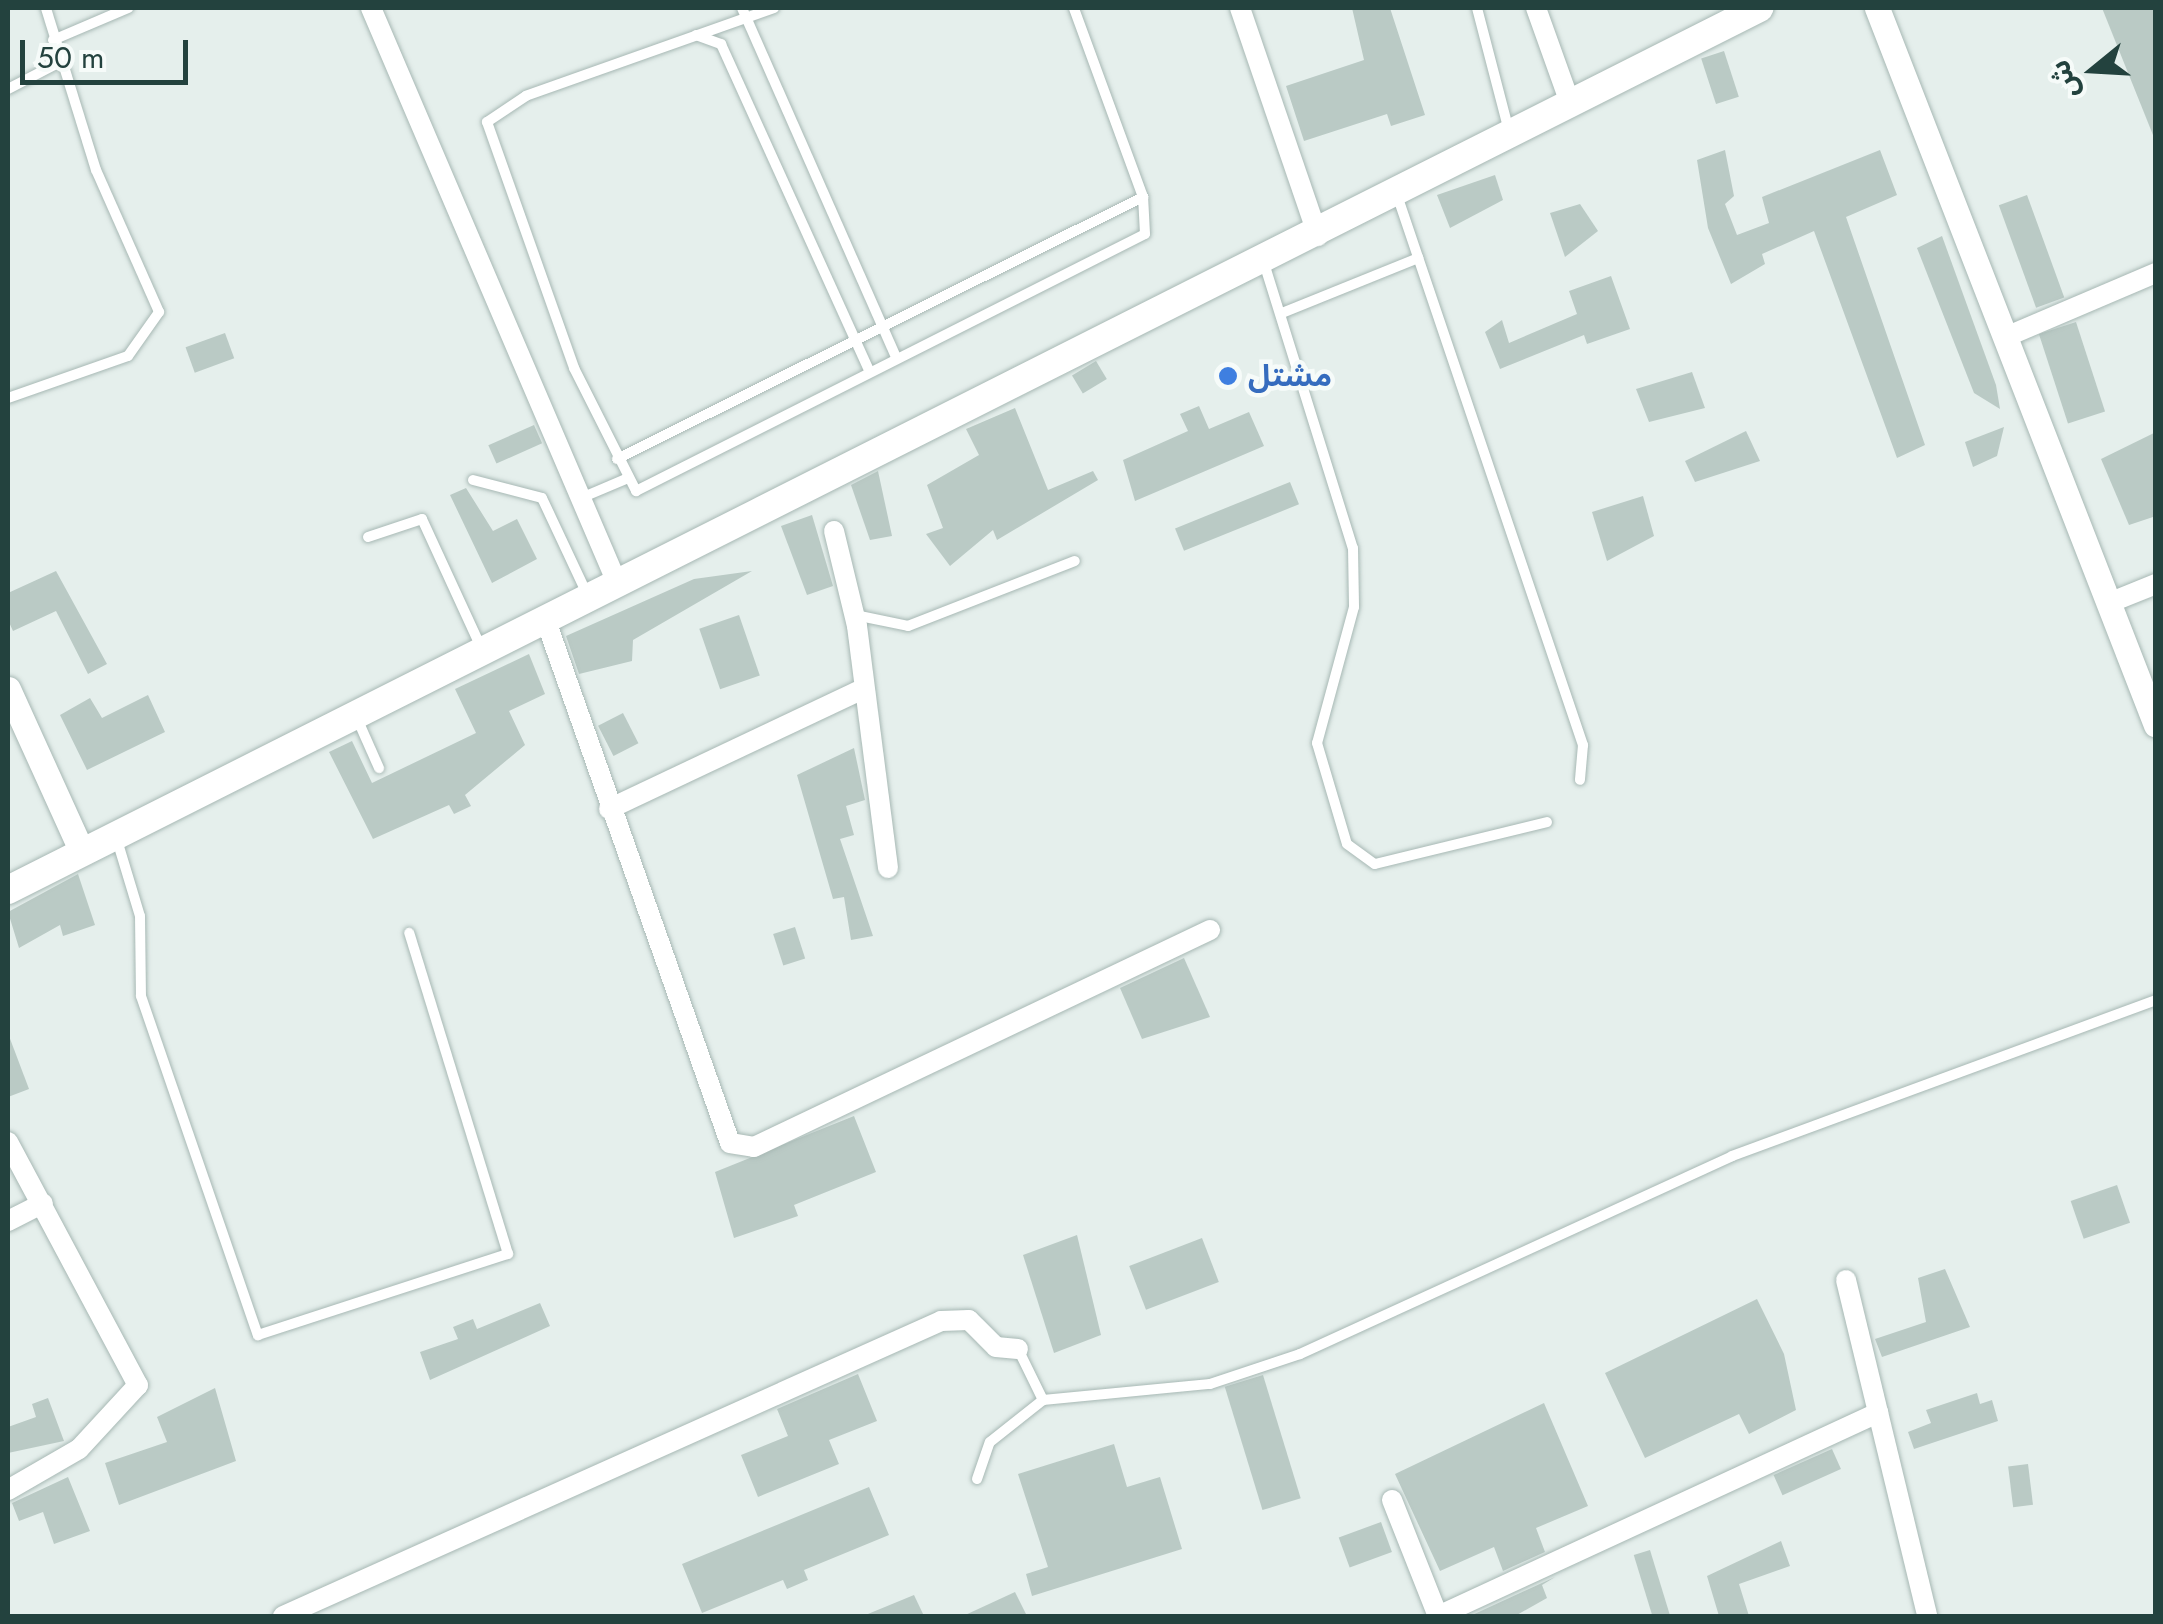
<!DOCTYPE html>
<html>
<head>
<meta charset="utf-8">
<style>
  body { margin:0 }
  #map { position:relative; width:2163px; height:1624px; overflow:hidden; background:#e5efec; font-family:Jost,"Noto Sans Arabic",sans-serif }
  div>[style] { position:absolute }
  .building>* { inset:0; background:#bacac5; transform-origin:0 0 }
  .roads { filter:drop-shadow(0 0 2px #a7b8b4) drop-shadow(0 0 2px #a7b8b4) }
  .service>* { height:10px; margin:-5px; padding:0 5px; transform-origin:5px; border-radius:5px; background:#fff }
  .minor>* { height:20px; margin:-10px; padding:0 10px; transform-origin:10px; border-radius:10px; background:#fff }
  .tertiary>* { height:25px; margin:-12.5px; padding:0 12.5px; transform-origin:12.5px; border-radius:12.5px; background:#fff }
  .secondary>* { height:28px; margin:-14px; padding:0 14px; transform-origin:14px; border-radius:14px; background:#fff }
  .dots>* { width:28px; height:28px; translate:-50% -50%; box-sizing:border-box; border:5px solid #f6fbf9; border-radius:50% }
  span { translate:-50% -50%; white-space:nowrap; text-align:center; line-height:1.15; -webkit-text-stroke:9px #f6fbf9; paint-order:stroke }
  .shop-label { font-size:30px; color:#366cbe; font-weight:700 }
  .left { translate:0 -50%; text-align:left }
  .frame { position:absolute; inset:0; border:10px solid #23423e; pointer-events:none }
  .north { position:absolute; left:2043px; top:20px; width:100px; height:100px; -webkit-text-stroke:8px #f6fbf9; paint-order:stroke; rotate:252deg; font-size:28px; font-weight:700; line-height:40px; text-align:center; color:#23423e }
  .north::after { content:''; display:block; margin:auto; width:35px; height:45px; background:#23423e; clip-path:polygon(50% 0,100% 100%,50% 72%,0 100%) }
  .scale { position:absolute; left:20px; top:40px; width:168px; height:45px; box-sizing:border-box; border:5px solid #23423e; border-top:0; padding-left:12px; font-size:30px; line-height:35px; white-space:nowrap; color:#23423e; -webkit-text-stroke:8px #f6fbf9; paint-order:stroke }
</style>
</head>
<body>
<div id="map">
  <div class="building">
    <i style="clip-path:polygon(1352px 8px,1390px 8px,1425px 115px,1391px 126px,1387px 114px,1304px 141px,1286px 86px,1364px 60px)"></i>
    <i style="clip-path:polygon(2102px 8px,2156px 8px,2156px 140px,2155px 140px)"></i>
    <i style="left:1724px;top:51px;width:48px;height:24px;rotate:72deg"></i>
    <i style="clip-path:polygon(1725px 150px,1734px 196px,1725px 204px,1737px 235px,1769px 223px,1762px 197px,1880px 150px,1897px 195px,1846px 217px,1925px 445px,1897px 458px,1814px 231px,1762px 254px,1765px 264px,1731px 284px,1708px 228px,1697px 160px)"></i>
    <i style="clip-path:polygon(1495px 175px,1503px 200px,1450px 228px,1437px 195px)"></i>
    <i style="left:2027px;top:195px;width:109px;height:30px;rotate:70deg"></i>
    <i style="clip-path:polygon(1580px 204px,1598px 231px,1565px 257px,1550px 213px)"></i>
    <i style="clip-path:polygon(1942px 236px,1996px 385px,2000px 409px,1974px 393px,1917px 248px)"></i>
    <i style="clip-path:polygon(1611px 276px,1630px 329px,1587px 344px,1584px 335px,1500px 369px,1485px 332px,1502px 320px,1509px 343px,1577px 314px,1569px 291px)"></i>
    <i style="left:2076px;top:322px;width:94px;height:39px;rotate:72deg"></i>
    <i style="left:225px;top:333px;width:27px;height:42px;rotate:70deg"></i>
    <i style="left:1096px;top:361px;width:21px;height:28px;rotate:59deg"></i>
    <i style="clip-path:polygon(1692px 372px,1705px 408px,1649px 422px,1636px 389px)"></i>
    <i style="clip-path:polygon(1199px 406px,1209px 429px,1249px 412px,1264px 446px,1135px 501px,1123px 460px,1188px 431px,1180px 414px)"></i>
    <i style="clip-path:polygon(1015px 408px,1048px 490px,1093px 471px,1098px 480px,997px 540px,993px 530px,950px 566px,926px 534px,943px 528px,927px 485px,979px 455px,966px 429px)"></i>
    <i style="left:534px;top:425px;width:20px;height:50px;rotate:66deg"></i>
    <i style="clip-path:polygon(2004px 427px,1997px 456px,1973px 467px,1965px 442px)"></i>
    <i style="clip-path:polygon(1746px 431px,1760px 461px,1695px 482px,1685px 461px)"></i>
    <i style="clip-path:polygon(2156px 432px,2156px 516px,2129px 525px,2101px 459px)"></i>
    <i style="clip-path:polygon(878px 471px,892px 536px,870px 540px,851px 485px)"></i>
    <i style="left:1290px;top:482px;width:24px;height:124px;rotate:68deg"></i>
    <i style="clip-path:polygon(466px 488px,493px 531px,517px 519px,537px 559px,492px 583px,450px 495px)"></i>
    <i style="clip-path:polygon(1643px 496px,1654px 536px,1607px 561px,1592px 512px)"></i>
    <i style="clip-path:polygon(812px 515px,833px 586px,807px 595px,781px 526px)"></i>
    <i style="clip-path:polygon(56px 571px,107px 664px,88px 674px,56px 611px,13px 631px,8px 620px,8px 593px)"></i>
    <i style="clip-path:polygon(752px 571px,633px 640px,632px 661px,579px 674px,566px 636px,694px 579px)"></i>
    <i style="left:739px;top:615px;width:64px;height:42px;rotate:71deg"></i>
    <i style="clip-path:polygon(529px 654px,545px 694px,509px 711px,525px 745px,465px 795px,471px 806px,454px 814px,449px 805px,373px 839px,329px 752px,352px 741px,372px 783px,476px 733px,455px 689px)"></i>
    <i style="clip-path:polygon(148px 695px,165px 732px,87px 770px,60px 715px,90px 698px,102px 718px)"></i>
    <i style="left:623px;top:713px;width:34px;height:28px;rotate:63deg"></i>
    <i style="clip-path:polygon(854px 748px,865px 800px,846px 806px,854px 835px,840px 839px,873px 936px,851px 940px,844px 897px,833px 899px,797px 775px)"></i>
    <i style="clip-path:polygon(78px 874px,95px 925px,63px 936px,60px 925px,19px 948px,8px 912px)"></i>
    <i style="left:795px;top:927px;width:33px;height:23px;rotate:72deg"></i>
    <i style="clip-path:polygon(1184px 958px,1210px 1017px,1142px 1039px,1120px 988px)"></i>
    <i style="clip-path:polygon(9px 1036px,29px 1089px,8px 1097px,8px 1036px)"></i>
    <i style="clip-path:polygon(854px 1116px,876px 1172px,794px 1205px,798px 1216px,734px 1238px,715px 1172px)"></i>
    <i style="left:2117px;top:1185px;width:40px;height:49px;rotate:71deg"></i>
    <i style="clip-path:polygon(1077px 1235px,1101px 1335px,1054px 1353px,1023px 1255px)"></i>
    <i style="left:1202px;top:1238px;width:47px;height:78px;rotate:69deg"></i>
    <i style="clip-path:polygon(1945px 1269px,1970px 1327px,1882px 1357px,1875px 1339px,1926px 1322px,1918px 1278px)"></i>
    <i style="clip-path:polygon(1757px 1299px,1784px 1354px,1796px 1410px,1749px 1434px,1739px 1414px,1645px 1458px,1605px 1373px)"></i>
    <i style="clip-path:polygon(540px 1303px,550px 1326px,430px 1380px,420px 1352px,458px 1339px,453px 1327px,473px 1319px,477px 1329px)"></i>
    <i style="clip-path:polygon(858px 1374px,877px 1421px,829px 1440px,839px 1464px,758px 1497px,741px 1455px,788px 1436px,777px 1409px)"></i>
    <i style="left:1263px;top:1375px;width:129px;height:40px;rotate:73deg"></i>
    <i style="clip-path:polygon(215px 1388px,236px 1461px,119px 1505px,105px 1463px,167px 1442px,157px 1417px)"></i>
    <i style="clip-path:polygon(1977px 1393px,1980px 1404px,1992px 1400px,1998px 1421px,1914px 1449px,1908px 1432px,1931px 1423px,1926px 1410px)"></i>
    <i style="clip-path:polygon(48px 1398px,64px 1441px,8px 1453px,8px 1427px,36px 1417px,32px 1404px)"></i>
    <i style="clip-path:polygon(1544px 1403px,1588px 1506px,1536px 1528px,1545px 1552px,1503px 1571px,1494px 1547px,1440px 1571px,1395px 1474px)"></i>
    <i style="clip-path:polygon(1114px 1444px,1127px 1487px,1160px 1477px,1182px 1549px,1032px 1596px,1026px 1574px,1048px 1567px,1018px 1474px)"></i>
    <i style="left:1832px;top:1449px;width:22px;height:64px;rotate:66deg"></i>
    <i style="left:2028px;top:1464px;width:41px;height:20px;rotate:83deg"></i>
    <i style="clip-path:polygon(68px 1477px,90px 1531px,54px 1544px,43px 1512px,19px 1521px,12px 1503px)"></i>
    <i style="clip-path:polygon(869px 1487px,889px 1535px,804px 1570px,808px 1580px,787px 1589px,783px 1580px,702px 1613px,682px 1564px)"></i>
    <i style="left:1381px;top:1522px;width:32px;height:45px;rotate:70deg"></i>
    <i style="clip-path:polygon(1781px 1541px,1790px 1566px,1739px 1584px,1749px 1616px,1719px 1616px,1707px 1576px)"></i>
    <i style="left:1650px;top:1550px;width:69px;height:17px;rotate:73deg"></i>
    <i style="clip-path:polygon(1555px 1577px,1542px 1585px,1547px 1598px,1515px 1616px,1470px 1616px)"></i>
    <i style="clip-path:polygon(1015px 1592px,1027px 1616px,963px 1616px)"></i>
    <i style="clip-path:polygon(914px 1595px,924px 1616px,863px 1616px)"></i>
  </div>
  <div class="roads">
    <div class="service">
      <i style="left:742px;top:8px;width:379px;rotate:66.2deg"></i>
      <i style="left:774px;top:8px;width:263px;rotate:160.5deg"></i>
      <i style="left:526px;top:96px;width:47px;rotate:146.3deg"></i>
      <i style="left:487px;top:122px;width:261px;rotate:70.5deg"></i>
      <i style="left:574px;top:368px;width:138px;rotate:63.2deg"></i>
      <i style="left:636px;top:491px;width:570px;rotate:-26.79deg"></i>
      <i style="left:1145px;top:234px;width:37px;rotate:-93deg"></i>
      <i style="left:1143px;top:197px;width:201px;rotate:-110.1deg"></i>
      <i style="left:1477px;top:8px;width:127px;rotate:75.4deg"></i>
      <i style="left:696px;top:35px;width:27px;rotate:20deg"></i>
      <i style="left:721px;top:44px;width:356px;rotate:65.6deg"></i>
      <i style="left:53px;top:40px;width:82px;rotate:-23.1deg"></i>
      <i style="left:8px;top:89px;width:59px;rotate:-27.4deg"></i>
      <i style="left:1397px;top:195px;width:581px;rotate:71.32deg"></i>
      <i style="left:1583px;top:745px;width:35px;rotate:95deg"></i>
      <i style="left:1264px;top:263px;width:299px;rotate:72.7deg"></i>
      <i style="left:1353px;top:548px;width:59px;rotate:89deg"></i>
      <i style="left:1354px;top:607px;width:141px;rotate:105.2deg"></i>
      <i style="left:1317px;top:743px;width:105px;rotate:73.5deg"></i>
      <i style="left:1347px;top:844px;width:34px;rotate:36deg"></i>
      <i style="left:1375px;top:864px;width:177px;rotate:-13.7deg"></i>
      <i style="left:1282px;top:313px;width:147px;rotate:-22deg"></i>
      <i style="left:8px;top:398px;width:127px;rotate:-19.3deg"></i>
      <i style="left:128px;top:356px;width:54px;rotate:-54.8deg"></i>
      <i style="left:159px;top:312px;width:155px;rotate:-113.9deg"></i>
      <i style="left:96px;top:170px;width:170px;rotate:-107.2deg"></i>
      <i style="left:617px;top:459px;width:588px;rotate:-26.48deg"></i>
      <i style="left:473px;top:480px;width:71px;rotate:14.6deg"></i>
      <i style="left:542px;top:498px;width:106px;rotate:64.9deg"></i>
      <i style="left:581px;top:498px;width:49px;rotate:-22.9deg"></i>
      <i style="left:368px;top:537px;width:57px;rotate:-18.4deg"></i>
      <i style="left:422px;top:519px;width:141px;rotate:65.3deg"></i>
      <i style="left:855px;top:615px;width:54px;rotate:11.7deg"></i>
      <i style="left:908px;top:626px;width:179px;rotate:-21.3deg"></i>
      <i style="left:356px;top:716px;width:57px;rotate:66.1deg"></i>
      <i style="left:117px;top:840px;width:79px;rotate:73.2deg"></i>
      <i style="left:140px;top:916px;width:80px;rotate:89.3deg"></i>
      <i style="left:141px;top:996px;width:359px;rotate:71deg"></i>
      <i style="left:258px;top:1335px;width:263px;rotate:-18deg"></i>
      <i style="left:508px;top:1254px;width:336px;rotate:-107.1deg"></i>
      <i style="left:1018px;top:1349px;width:57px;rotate:63.9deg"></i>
      <i style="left:977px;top:1479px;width:39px;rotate:-71deg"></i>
      <i style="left:990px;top:1442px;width:68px;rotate:-38.4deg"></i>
      <i style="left:1043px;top:1400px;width:168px;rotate:-5.5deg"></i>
      <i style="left:1210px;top:1384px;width:95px;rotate:-18.4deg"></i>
      <i style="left:1300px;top:1354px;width:475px;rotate:-24.6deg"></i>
      <i style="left:1732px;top:1156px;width:452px;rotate:-20.2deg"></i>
    </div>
    <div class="minor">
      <i style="left:371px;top:8px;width:628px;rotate:66.83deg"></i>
      <i style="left:1240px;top:8px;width:241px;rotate:71.1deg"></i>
      <i style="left:1536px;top:8px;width:104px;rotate:70.3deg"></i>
      <i style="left:2008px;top:336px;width:161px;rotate:-23.1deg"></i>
      <i style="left:834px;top:531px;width:98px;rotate:76.4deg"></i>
      <i style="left:857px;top:626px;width:244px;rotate:82.7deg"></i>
      <i style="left:2109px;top:603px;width:51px;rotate:-22deg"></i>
      <i style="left:546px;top:621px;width:553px;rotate:70.58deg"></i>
      <i style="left:730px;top:1143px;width:24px;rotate:9deg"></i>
      <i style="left:754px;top:1147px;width:505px;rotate:-25.45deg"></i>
      <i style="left:609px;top:809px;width:281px;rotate:-25.3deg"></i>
      <i style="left:8px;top:1142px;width:276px;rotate:61.9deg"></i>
      <i style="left:138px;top:1385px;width:87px;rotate:132.7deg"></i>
      <i style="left:79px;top:1449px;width:82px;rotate:150deg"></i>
      <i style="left:8px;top:1221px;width:39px;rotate:-27deg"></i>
      <i style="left:1846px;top:1280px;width:346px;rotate:76.4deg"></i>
      <i style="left:1392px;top:1500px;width:125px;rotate:68.4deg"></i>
      <i style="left:283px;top:1616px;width:721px;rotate:-24.15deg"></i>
      <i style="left:941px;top:1321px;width:28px;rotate:-2deg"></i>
      <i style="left:969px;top:1320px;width:38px;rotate:45deg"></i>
      <i style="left:996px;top:1347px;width:22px;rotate:5deg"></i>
      <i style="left:1438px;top:1616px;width:485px;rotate:-24.8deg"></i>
    </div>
    <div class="tertiary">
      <i style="left:1877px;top:8px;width:769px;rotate:68.74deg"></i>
      <i style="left:8px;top:689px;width:179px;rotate:65.6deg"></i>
    </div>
    <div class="secondary">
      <i style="left:8px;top:890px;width:1961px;rotate:-26.73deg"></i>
    </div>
  </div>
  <div class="dots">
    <i style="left:1228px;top:376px;background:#3f7fe0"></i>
  </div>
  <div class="shop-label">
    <span class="left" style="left:1248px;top:376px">مشتل</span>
  </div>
  <div class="frame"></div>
  <div class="north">ش</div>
  <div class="scale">50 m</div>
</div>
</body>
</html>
